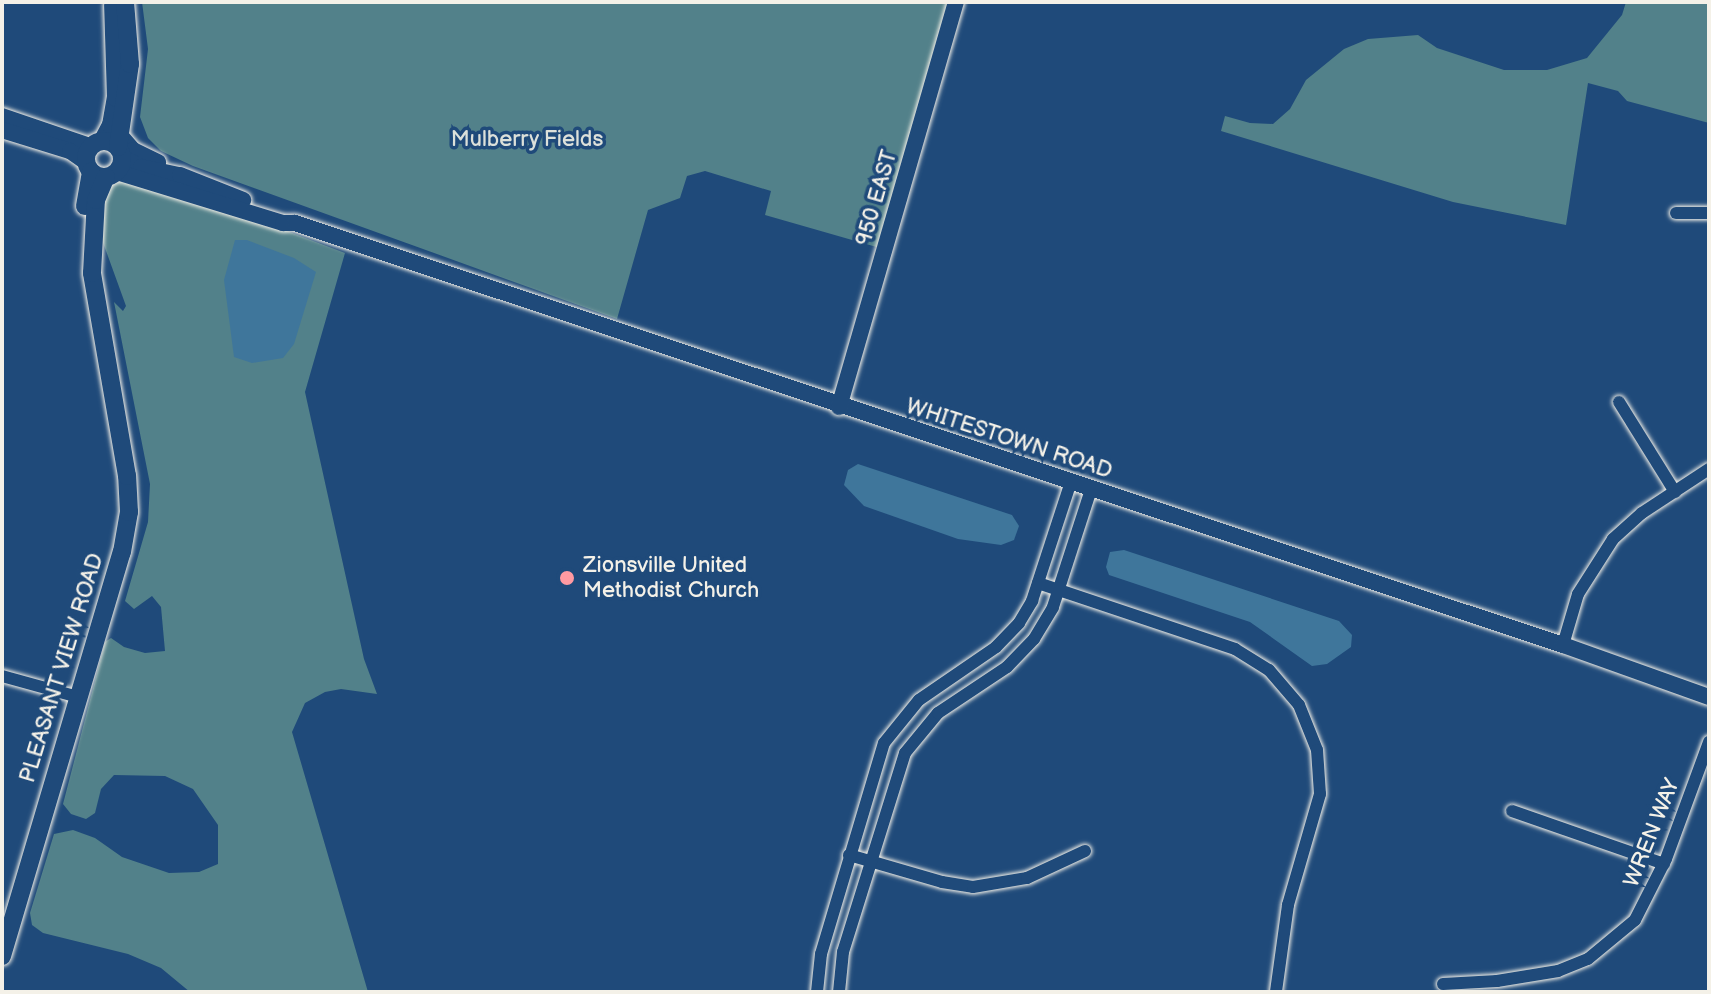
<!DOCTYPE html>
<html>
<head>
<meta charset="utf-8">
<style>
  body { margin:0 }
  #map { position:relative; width:1711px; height:994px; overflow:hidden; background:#1f4a7a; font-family:"Balsamiq Sans",sans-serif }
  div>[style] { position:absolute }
  .green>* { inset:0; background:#52818a }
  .water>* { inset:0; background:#3f769b }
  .roads { filter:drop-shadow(0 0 2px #f4f1e8) drop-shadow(0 0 2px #f4f1e8) }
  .minor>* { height:12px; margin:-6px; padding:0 6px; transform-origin:6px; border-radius:6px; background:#1f4a7a }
  .tertiary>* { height:16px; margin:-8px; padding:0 8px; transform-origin:8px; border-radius:8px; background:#1f4a7a }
  .secondary>* { height:18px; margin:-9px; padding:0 9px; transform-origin:9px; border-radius:9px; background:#1f4a7a }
  .secondary>.ring { margin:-9px; padding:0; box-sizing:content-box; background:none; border:18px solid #1f4a7a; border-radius:50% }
  .dots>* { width:22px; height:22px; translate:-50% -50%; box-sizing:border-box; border:4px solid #1f4a7a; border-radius:50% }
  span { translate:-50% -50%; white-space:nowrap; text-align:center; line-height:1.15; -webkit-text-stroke:7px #1f4a7a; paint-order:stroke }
  .park-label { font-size:22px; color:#dce0da }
  .street-label { font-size:22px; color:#f4f1e8 }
  .poi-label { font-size:22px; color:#f4f1e8 }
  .left { translate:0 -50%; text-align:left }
  .frame { position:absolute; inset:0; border:4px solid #f4f1e8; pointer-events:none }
</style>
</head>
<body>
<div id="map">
  <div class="green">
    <i style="clip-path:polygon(142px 2px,949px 2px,880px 248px,765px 215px,771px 191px,705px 171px,687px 176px,680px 198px,648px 210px,617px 319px,193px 166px,161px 151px,148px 138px,140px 117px,148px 49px)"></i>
    <i style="clip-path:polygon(1626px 2px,1709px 2px,1709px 123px,1627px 101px,1618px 91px,1588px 83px,1566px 225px,1453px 202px,1221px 131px,1225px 116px,1250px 123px,1273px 124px,1290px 109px,1306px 80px,1344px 49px,1368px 39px,1418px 35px,1437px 48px,1504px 70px,1547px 70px,1587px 58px,1622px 15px)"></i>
    <i style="clip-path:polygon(117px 180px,279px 228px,345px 253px,305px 392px,364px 659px,377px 694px,341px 689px,325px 692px,305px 703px,292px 732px,368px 992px,190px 992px,161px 968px,128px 954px,43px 933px,32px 925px,30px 913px,54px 834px,73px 830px,95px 838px,122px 857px,169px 873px,199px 872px,218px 864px,218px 825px,193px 789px,165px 776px,114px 775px,101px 789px,95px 813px,86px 819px,71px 814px,63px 804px,105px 642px,111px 638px,124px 647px,145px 653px,165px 651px,161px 607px,152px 596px,134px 609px,125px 601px,148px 522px,150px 484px,114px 302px,123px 311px,126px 306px,97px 226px,109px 184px)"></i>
  </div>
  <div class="water">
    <i style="clip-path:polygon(235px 240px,247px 240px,294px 258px,316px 272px,294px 344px,283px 358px,252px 363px,234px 357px,224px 280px)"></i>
    <i style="clip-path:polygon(858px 464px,1012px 515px,1019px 526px,1014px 540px,1001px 545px,958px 539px,864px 506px,844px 485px,848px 470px)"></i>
    <i style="clip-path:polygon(1124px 550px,1339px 621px,1352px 635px,1351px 647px,1327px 664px,1312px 666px,1250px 622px,1109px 575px,1106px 567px,1110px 552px)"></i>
  </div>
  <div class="roads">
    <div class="minor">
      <i style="left:1676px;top:213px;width:33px"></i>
      <i style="left:1619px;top:402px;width:106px;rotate:58.1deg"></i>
      <i style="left:1038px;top:583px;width:208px;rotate:18.5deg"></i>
      <i style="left:1235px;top:649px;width:40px;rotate:32deg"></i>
      <i style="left:1269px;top:670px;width:46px;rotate:49.4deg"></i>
      <i style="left:1299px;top:705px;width:48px;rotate:68.2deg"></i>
      <i style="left:1317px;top:750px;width:44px;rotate:86.1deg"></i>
      <i style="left:1320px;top:794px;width:116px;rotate:106.1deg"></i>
      <i style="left:1288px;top:905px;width:88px;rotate:97.9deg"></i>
      <i style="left:1563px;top:645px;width:53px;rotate:-73.6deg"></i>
      <i style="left:1578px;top:594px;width:65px;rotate:-57.5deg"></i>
      <i style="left:1613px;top:539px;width:39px;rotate:-42deg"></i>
      <i style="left:1642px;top:513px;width:80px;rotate:-33.3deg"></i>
      <i style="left:2px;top:676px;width:79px;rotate:15.4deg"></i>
      <i style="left:1512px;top:811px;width:161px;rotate:19.2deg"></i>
      <i style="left:849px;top:855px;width:97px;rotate:16.2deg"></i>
      <i style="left:942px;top:882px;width:31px;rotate:9deg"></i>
      <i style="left:973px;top:887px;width:55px;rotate:-9.5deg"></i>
      <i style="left:1027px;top:878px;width:64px;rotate:-25deg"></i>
      <i style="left:1443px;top:984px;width:54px;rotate:-3.2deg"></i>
      <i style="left:1497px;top:981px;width:62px;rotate:-9.3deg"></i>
      <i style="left:1558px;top:971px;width:32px;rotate:-22deg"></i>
      <i style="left:1588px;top:959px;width:61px;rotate:-39.7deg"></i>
      <i style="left:1635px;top:920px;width:68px;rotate:-63.1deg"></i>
      <i style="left:1666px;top:859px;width:125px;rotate:-69.8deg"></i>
      <i style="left:817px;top:992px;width:38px;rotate:-84deg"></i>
      <i style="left:821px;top:954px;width:220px;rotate:-73.4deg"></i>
      <i style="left:884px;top:743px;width:55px;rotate:-50.9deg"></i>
      <i style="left:919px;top:700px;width:93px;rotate:-34.5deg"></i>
      <i style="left:996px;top:647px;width:33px;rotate:-46deg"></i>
      <i style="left:1019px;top:623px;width:26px;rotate:-59deg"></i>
      <i style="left:1032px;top:601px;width:125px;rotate:-71.9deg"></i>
      <i style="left:839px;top:992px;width:40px;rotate:-84.3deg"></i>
      <i style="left:843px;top:952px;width:208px;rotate:-72.7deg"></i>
      <i style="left:905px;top:753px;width:52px;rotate:-50.5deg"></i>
      <i style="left:938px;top:713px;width:83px;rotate:-33.7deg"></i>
      <i style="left:1007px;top:667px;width:39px;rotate:-46deg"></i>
      <i style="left:1034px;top:639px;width:37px;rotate:-59deg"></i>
      <i style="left:1053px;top:607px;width:124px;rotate:-72.1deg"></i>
    </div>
    <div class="tertiary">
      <i style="left:2px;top:116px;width:93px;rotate:18.8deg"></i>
      <i style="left:2px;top:130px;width:71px;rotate:17.2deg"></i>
      <i style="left:70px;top:151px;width:19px;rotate:35deg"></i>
      <i style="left:120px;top:135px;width:20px;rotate:49deg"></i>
      <i style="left:133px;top:150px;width:28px;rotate:26deg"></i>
      <i style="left:122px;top:157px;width:21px;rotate:28deg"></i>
      <i style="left:141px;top:167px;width:40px;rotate:12deg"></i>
      <i style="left:180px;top:175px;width:68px;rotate:21.6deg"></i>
      <i style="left:117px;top:172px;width:174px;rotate:17.1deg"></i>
      <i style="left:283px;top:223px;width:12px"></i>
      <i style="left:295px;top:223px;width:1336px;rotate:18.41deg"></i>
      <i style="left:1563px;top:645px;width:155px;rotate:19.6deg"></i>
      <i style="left:839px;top:407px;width:422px;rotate:-73.9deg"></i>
    </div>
    <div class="secondary">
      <i style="left:103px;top:140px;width:17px;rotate:-62deg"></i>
      <i style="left:111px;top:125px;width:27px;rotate:-80deg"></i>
      <i style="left:116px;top:98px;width:93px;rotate:-91.8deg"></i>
      <i class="ring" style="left:86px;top:141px;width:18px;height:18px"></i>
      <i style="left:118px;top:147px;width:84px;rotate:-81.8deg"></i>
      <i style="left:130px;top:64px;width:62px;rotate:-94.6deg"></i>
      <i style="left:85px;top:206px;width:35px;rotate:-80deg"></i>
      <i style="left:2px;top:956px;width:421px;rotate:-73.5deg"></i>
      <i style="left:122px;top:552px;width:41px;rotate:-80.1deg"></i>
      <i style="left:129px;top:512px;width:36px;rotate:-93deg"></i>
      <i style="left:127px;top:476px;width:206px;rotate:-99.8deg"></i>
      <i style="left:92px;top:273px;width:73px;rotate:-86.9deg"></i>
      <i style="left:96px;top:200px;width:25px;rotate:-67deg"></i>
    </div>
  </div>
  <div class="dots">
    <i style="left:567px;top:578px;background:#ff9aa2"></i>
  </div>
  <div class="park-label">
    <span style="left:527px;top:140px">Mulberry Fields</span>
  </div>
  <div class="street-label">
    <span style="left:877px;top:198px;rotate:-74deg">950 EAST</span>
    <span style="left:1009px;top:439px;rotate:18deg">WHITESTOWN ROAD</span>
    <span style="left:62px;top:668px;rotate:-73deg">PLEASANT VIEW ROAD</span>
    <span style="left:1652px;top:833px;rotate:-68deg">WREN WAY</span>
  </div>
  <div class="poi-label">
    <span class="left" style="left:583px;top:578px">Zionsville United<br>Methodist Church</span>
  </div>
  <div class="frame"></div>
</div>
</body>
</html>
